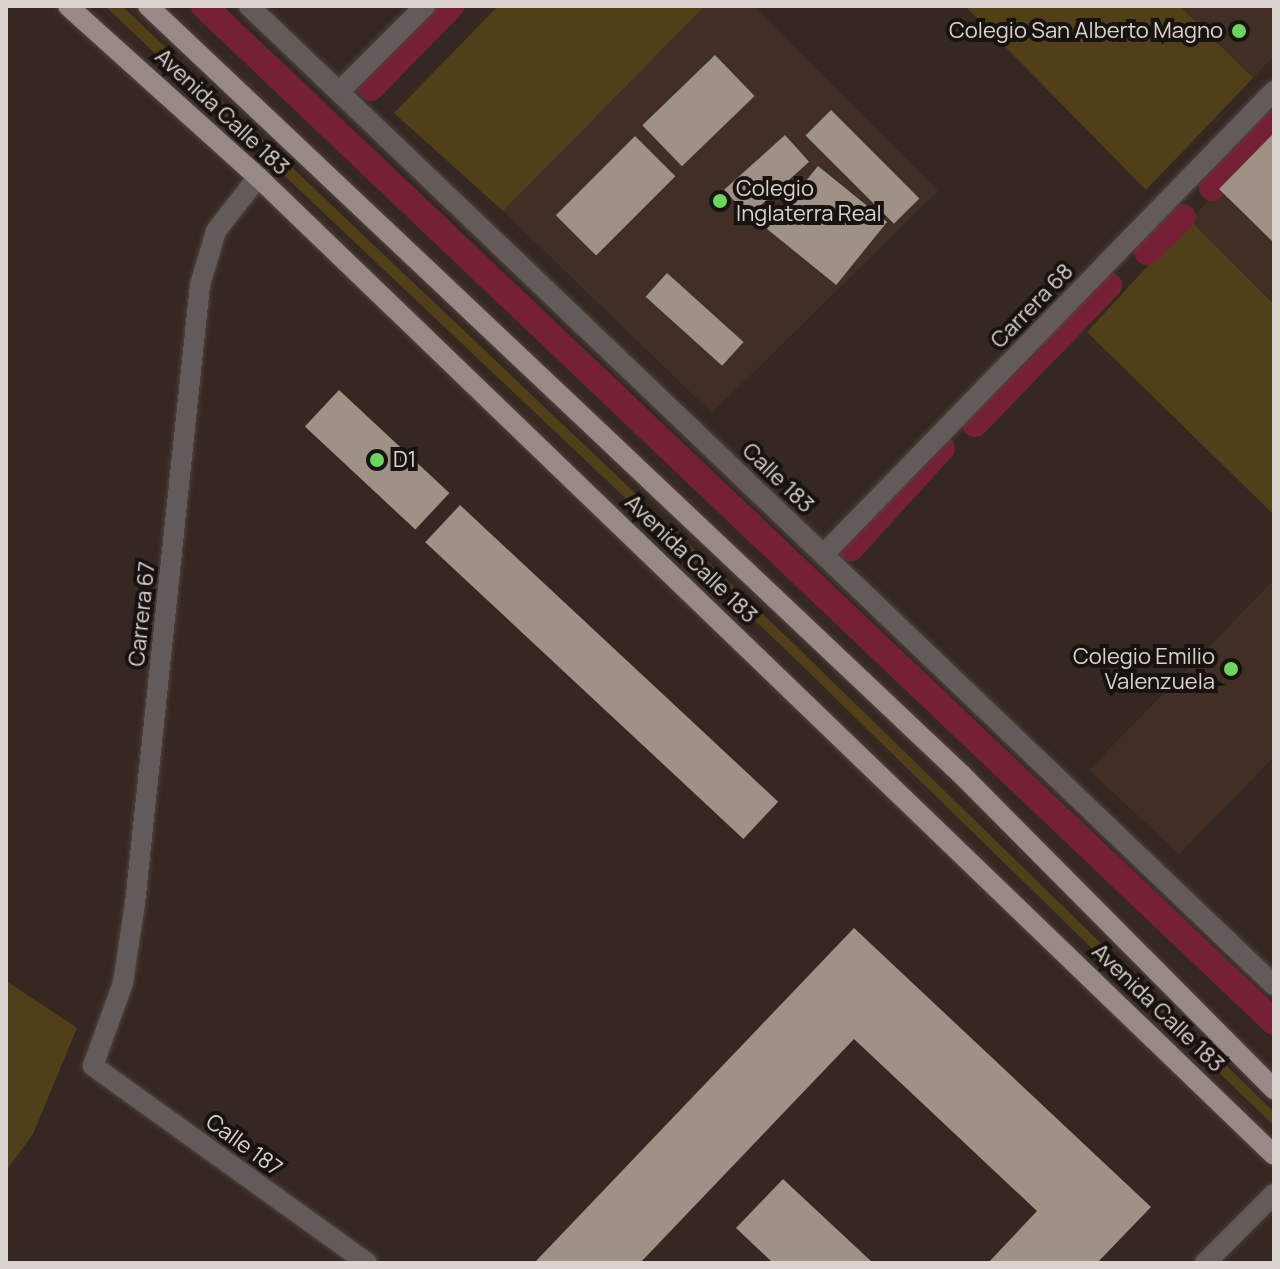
<!DOCTYPE html>
<html>
<head>
<meta charset="utf-8">
<style>
  body { margin:0 }
  #map { position:relative; width:1280px; height:1269px; overflow:hidden; background:#352822; font-family:Manrope,sans-serif }
  div>[style] { position:absolute }
  .built>* { inset:0; background:#412f25 }
  .green>* { inset:0; background:#513f19 }
  .canal>* { height:26px; margin:-13px; padding:0 13px; transform-origin:13px; border-radius:13px; background:#762036 }
  .building>* { inset:0; background:#9e9287; transform-origin:0 0 }
  .roads { filter:drop-shadow(0 0 2px #50433e) drop-shadow(0 0 2px #50433e) }
  .minor>* { height:20px; margin:-10px; padding:0 10px; transform-origin:10px; border-radius:10px; background:#625b59 }
  .major>* { height:20px; margin:-10px; padding:0 10px; transform-origin:10px; border-radius:10px; background:#978986 }
  .dots>* { width:22px; height:22px; translate:-50% -50%; box-sizing:border-box; border:4px solid #181310; border-radius:50% }
  span { translate:-50% -50%; white-space:nowrap; text-align:center; line-height:1.15; -webkit-text-stroke:8px #181310; paint-order:stroke }
  .poi-label { font-size:22px; color:#dbd3cf }
  .right { translate:-100% -50%; text-align:right }
  .left { translate:0 -50%; text-align:left }
  .street-label { font-size:22px; color:#dbd3cf }
  .frame { position:absolute; inset:0; border:8px solid #dbd3cf; pointer-events:none }
</style>
</head>
<body>
<div id="map">
  <div class="built">
    <i style="clip-path:polygon(705px 6px,754px 6px,938px 191px,712px 413px,503px 211px)"></i>
    <i style="clip-path:polygon(1180px 6px,1274px 6px,1274px 56px,1253px 78px)"></i>
    <i style="clip-path:polygon(1274px 133px,1274px 302px,1190px 220px)"></i>
    <i style="clip-path:polygon(1274px 580px,1274px 757px,1179px 854px,1089px 770px)"></i>
  </div>
  <div class="green">
    <i style="clip-path:polygon(105px 6px,122px 6px,793px 643px,1274px 1112px,1274px 1126px,785px 649px)"></i>
    <i style="clip-path:polygon(498px 6px,705px 6px,503px 211px,394px 113px)"></i>
    <i style="clip-path:polygon(965px 6px,1180px 6px,1253px 78px,1146px 190px)"></i>
    <i style="clip-path:polygon(1190px 220px,1274px 304px,1274px 515px,1087px 332px)"></i>
    <i style="clip-path:polygon(6px 981px,77px 1028px,33px 1134px,6px 1171px)"></i>
  </div>
  <div class="canal">
    <i style="left:204px;top:6px;width:1476px;rotate:43.52deg"></i>
    <i style="left:371px;top:88px;width:115px;rotate:-45.7deg"></i>
    <i style="left:1212px;top:188px;width:90px;rotate:-46.4deg"></i>
    <i style="left:1147px;top:252px;width:50px;rotate:-44.2deg"></i>
    <i style="left:975px;top:424px;width:193px;rotate:-46deg"></i>
    <i style="left:851px;top:548px;width:135px;rotate:-47.7deg"></i>
  </div>
  <div class="building">
    <i style="left:715px;top:55px;width:57px;height:101px;rotate:46deg"></i>
    <i style="left:831px;top:110px;width:125px;height:36px;rotate:45deg"></i>
    <i style="clip-path:polygon(1274px 133px,1274px 243px,1219px 189px)"></i>
    <i style="left:785px;top:135px;width:36px;height:82px;rotate:48deg"></i>
    <i style="left:635px;top:136px;width:57px;height:112px;rotate:45deg"></i>
    <i style="left:818px;top:166px;width:89px;height:81px;rotate:39deg"></i>
    <i style="left:667px;top:273px;width:103px;height:32px;rotate:42deg"></i>
    <i style="left:339px;top:390px;width:151px;height:50px;rotate:43deg"></i>
    <i style="left:460px;top:505px;width:435px;height:51px;rotate:43deg"></i>
    <i style="clip-path:polygon(854px 928px,1151px 1207px,1097px 1263px,988px 1263px,1037px 1211px,854px 1039px,640px 1263px,536px 1261px)"></i>
    <i style="clip-path:polygon(783px 1179px,873px 1263px,773px 1263px,736px 1228px)"></i>
  </div>
  <div class="roads">
    <div class="minor">
      <i style="left:249px;top:6px;width:1417px;rotate:43.69deg"></i>
      <i style="left:339px;top:92px;width:122px;rotate:-45deg"></i>
      <i style="left:258px;top:177px;width:68px;rotate:127.9deg"></i>
      <i style="left:216px;top:231px;width:56px;rotate:106.5deg"></i>
      <i style="left:200px;top:285px;width:621px;rotate:96deg"></i>
      <i style="left:135px;top:903px;width:81px;rotate:98.5deg"></i>
      <i style="left:123px;top:983px;width:88px;rotate:109.9deg"></i>
      <i style="left:93px;top:1066px;width:337px;rotate:35.7deg"></i>
      <i style="left:824px;top:554px;width:646px;rotate:-45.82deg"></i>
      <i style="left:1205px;top:1263px;width:98px;rotate:-45deg"></i>
    </div>
    <div class="major">
      <i style="left:68px;top:6px;width:256px;rotate:42deg"></i>
      <i style="left:258px;top:177px;width:1410px;rotate:43.91deg"></i>
      <i style="left:148px;top:6px;width:1120px;rotate:43.37deg"></i>
      <i style="left:962px;top:775px;width:443px;rotate:45.2deg"></i>
    </div>
  </div>
  <div class="dots">
    <i style="left:1239px;top:31px;background:#6fd35f"></i>
    <i style="left:720px;top:201px;background:#6fd35f"></i>
    <i style="left:377px;top:460px;background:#6fd35f"></i>
    <i style="left:1231px;top:669px;background:#6fd35f"></i>
  </div>
  <div class="poi-label">
    <span class="right" style="left:1223px;top:31px">Colegio San Alberto Magno</span>
    <span class="left" style="left:736px;top:201px">Colegio<br>Inglaterra Real</span>
    <span class="left" style="left:393px;top:460px">D1</span>
    <span class="right" style="left:1215px;top:669px">Colegio Emilio<br>Valenzuela</span>
  </div>
  <div class="street-label">
    <span style="left:222px;top:112px;rotate:43deg">Avenida Calle 183</span>
    <span style="left:1032px;top:306px;rotate:-46deg">Carrera 68</span>
    <span style="left:778px;top:478px;rotate:44deg">Calle 183</span>
    <span style="left:691px;top:559px;rotate:44deg">Avenida Calle 183</span>
    <span style="left:142px;top:614px;rotate:-84deg">Carrera 67</span>
    <span style="left:1158px;top:1008px;rotate:44deg">Avenida Calle 183</span>
    <span style="left:244px;top:1145px;rotate:36deg">Calle 187</span>
  </div>
  <div class="frame"></div>
</div>
</body>
</html>
